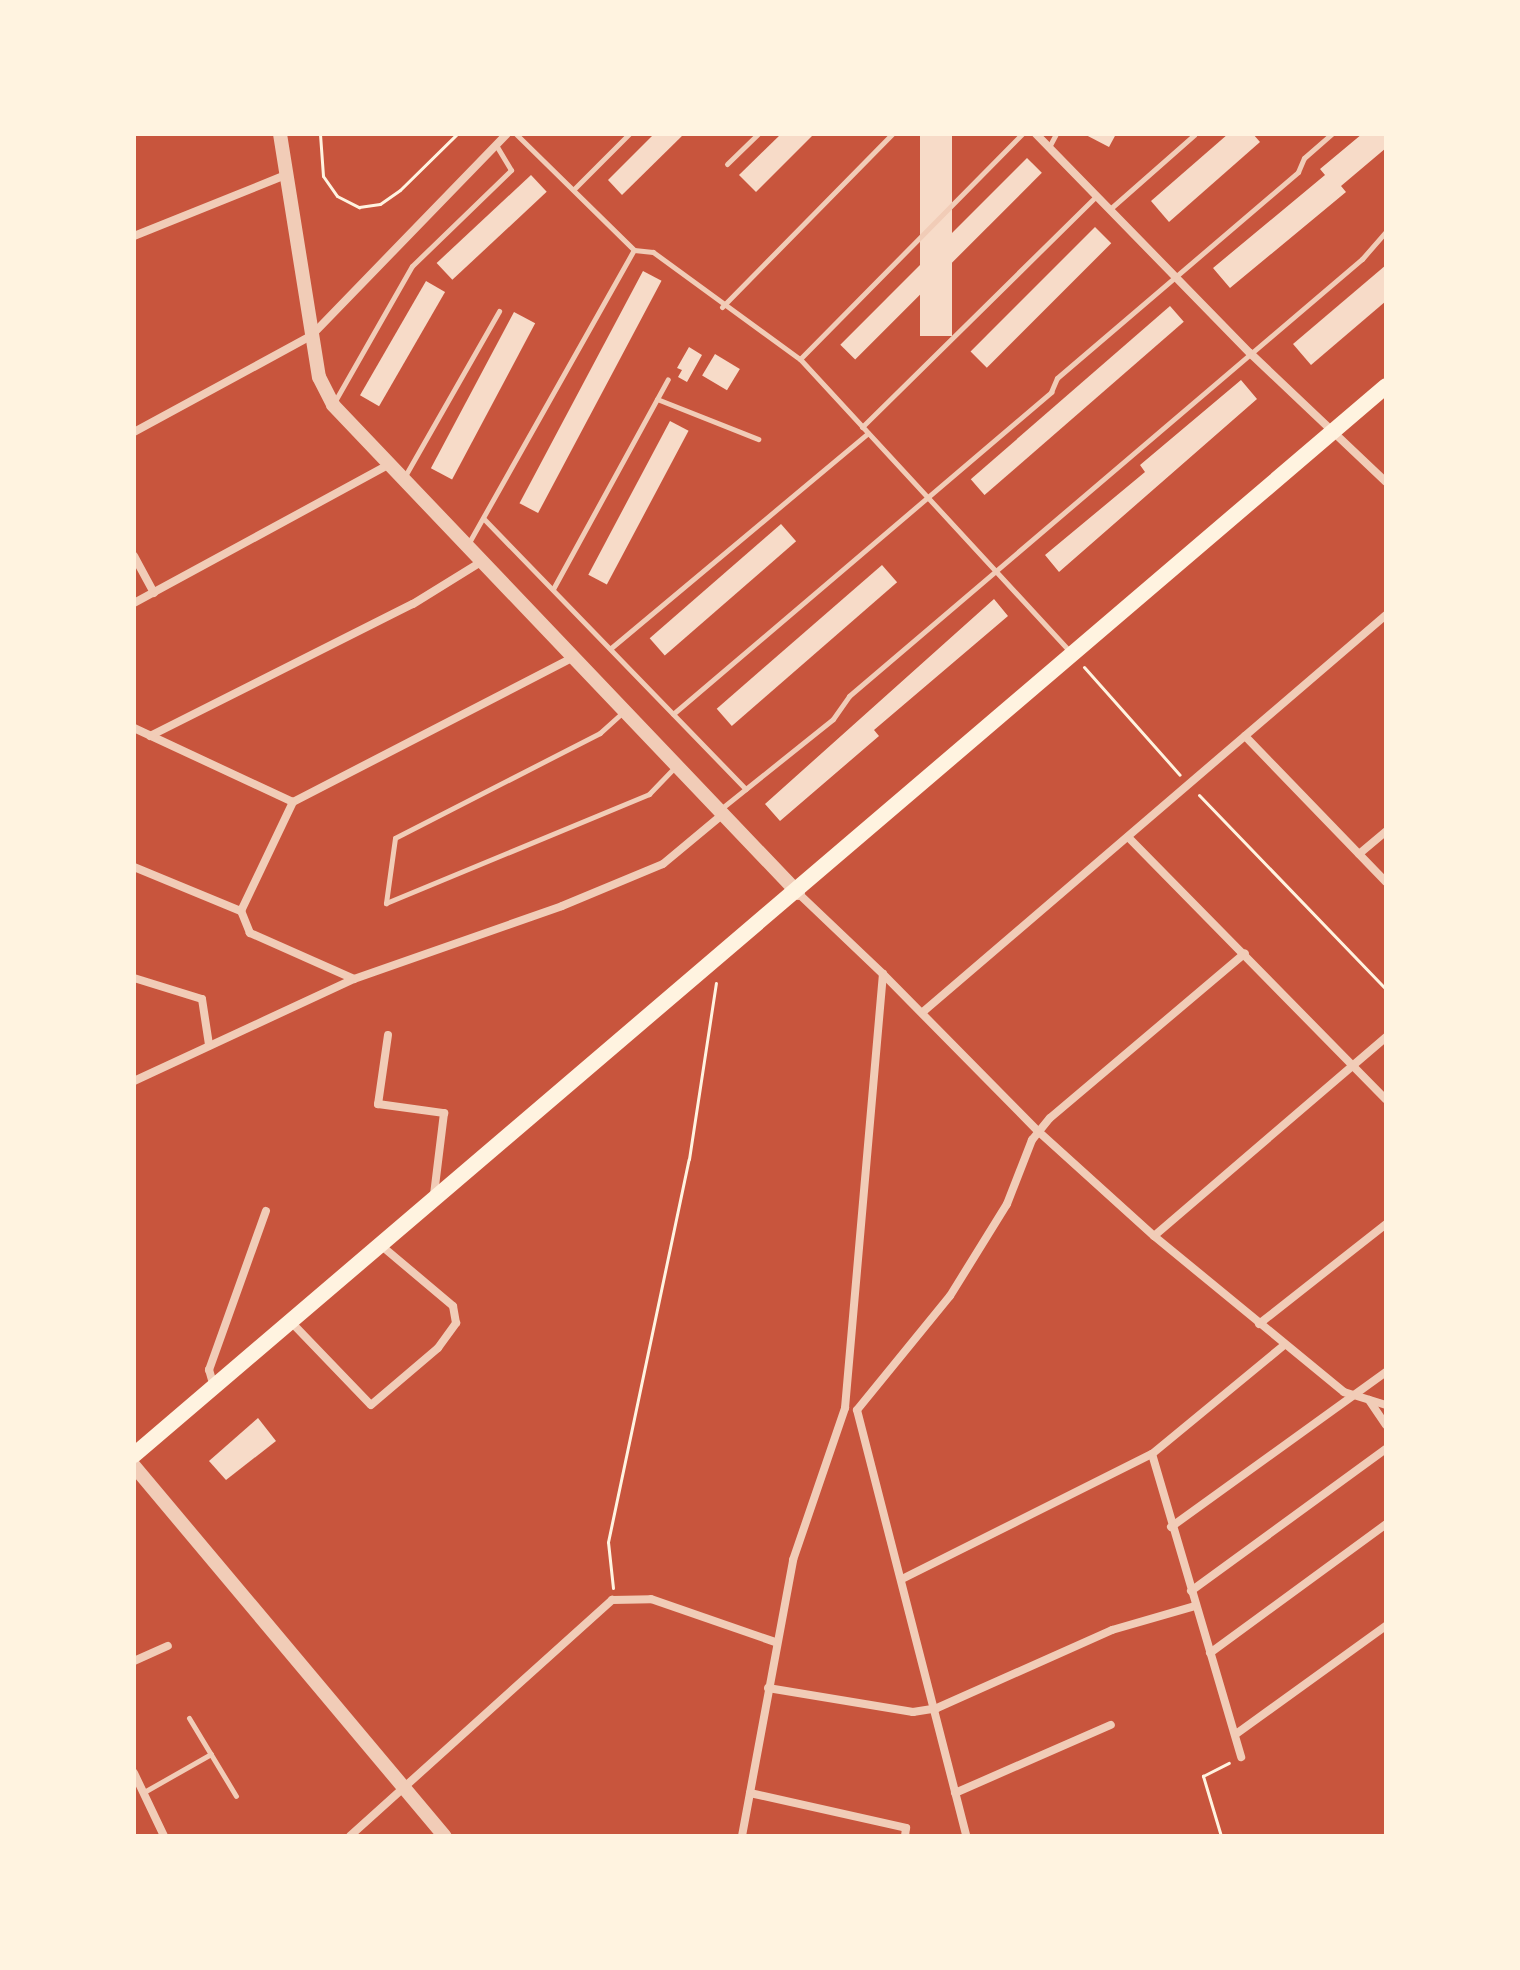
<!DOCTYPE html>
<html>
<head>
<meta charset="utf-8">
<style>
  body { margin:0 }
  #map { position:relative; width:1520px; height:1970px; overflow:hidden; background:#c8553d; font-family:"Roboto Condensed",sans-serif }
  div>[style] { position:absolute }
  .building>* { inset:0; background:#f7dbc8; transform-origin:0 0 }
  .path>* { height:3px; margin:-1.5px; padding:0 1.5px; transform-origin:1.5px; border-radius:1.5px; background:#fff3e0 }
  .service>* { height:5px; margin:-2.5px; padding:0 2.5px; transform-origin:2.5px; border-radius:2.5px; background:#f1ccb7 }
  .minor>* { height:8px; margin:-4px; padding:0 4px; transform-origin:4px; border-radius:4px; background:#f1ccb7 }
  .tertiary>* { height:14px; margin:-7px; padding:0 7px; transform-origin:7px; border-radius:7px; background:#f1ccb7 }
  .secondary>* { height:16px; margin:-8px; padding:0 8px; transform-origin:8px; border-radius:8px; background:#fff3e0 }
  span { translate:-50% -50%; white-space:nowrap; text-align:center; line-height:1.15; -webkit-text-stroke:6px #fff3e0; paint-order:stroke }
  .frame { position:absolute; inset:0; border:136px solid #fff3e0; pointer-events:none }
</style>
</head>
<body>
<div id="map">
  <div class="building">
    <i style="clip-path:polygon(654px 134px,684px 134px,622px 195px,608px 180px)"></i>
    <i style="clip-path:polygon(781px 134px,814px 134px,756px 192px,739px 175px)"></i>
    <i style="left:920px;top:134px;width:32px;height:202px"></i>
    <i style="clip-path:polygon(1084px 134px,1116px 134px,1109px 147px)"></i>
    <i style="clip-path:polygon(1228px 134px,1253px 134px,1260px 142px,1169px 222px,1151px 201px)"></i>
    <i style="clip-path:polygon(1362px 134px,1386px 134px,1386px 148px,1341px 186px,1346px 192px,1230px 288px,1213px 268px,1325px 175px,1320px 169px)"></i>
    <i style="left:1027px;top:158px;width:21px;height:264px;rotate:45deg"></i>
    <i style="left:531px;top:175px;width:23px;height:129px;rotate:47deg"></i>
    <i style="left:1095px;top:227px;width:23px;height:176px;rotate:45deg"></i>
    <i style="clip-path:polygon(1386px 265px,1386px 301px,1311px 365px,1293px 344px)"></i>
    <i style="left:643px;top:271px;width:21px;height:263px;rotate:28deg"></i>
    <i style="left:426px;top:281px;width:22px;height:132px;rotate:30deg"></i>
    <i style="left:1170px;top:306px;width:21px;height:264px;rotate:49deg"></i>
    <i style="left:514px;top:312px;width:24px;height:177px;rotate:28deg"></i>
    <i style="clip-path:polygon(689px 347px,702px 355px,687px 382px,678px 377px,682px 370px,677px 368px)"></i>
    <i style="left:715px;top:354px;width:29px;height:25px;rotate:31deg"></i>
    <i style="clip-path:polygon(1241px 380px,1257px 399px,1059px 572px,1045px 555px,1145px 472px,1140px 465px)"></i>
    <i style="left:670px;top:421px;width:21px;height:174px;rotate:28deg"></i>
    <i style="left:781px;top:524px;width:23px;height:174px;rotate:49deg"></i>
    <i style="left:882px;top:565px;width:23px;height:219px;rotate:49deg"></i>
    <i style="clip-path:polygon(994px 599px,1008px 616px,874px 730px,879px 736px,780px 821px,765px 804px)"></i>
    <i style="clip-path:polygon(258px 1418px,276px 1441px,226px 1480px,209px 1461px)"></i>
  </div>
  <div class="path">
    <i style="left:320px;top:134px;width:42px;rotate:85.9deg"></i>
    <i style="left:323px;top:176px;width:24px;rotate:55deg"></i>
    <i style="left:337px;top:196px;width:25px;rotate:27deg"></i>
    <i style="left:359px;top:207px;width:21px;rotate:-8deg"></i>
    <i style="left:380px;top:204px;width:24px;rotate:-35deg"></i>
    <i style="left:400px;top:190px;width:80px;rotate:-44.5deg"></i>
    <i style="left:1084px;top:667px;width:144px;rotate:48.4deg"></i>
    <i style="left:1199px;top:795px;width:269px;rotate:46.1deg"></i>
    <i style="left:613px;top:1588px;width:46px;rotate:-96.2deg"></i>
    <i style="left:608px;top:1542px;width:391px;rotate:-78.1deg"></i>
    <i style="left:689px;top:1159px;width:178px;rotate:-81.3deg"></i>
    <i style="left:1221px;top:1836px;width:63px;rotate:-106.7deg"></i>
    <i style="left:1203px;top:1776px;width:29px;rotate:-27deg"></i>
  </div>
  <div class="service">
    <i style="left:516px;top:134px;width:165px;rotate:44.5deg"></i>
    <i style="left:634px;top:250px;width:19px;rotate:6deg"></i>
    <i style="left:653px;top:252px;width:182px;rotate:36.1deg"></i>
    <i style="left:800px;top:359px;width:397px;rotate:47.3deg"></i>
    <i style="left:1049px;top:147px;width:15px;rotate:-62deg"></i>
    <i style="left:727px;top:164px;width:43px;rotate:-44.1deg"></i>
    <i style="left:574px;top:189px;width:78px;rotate:-45deg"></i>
    <i style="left:1110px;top:209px;width:113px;rotate:-41.4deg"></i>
    <i style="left:722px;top:307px;width:243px;rotate:-45.5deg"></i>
    <i style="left:800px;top:359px;width:316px;rotate:-45.4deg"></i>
    <i style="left:657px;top:399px;width:109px;rotate:21.6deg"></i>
    <i style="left:335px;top:401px;width:155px;rotate:-60.3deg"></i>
    <i style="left:412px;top:266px;width:138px;rotate:-44.1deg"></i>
    <i style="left:511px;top:170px;width:29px;rotate:-121deg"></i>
    <i style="left:862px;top:427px;width:329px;rotate:-44.6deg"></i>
    <i style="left:405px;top:476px;width:190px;rotate:-60.3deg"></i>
    <i style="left:484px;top:519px;width:376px;rotate:45.9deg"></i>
    <i style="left:467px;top:546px;width:340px;rotate:-60.6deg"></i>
    <i style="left:553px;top:589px;width:239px;rotate:-61.3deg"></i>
    <i style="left:611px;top:648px;width:335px;rotate:-39.9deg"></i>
    <i style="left:622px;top:713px;width:30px;rotate:138deg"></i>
    <i style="left:600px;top:733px;width:230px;rotate:152.9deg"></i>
    <i style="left:395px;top:838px;width:66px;rotate:97.9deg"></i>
    <i style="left:386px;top:903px;width:285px;rotate:-22.5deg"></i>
    <i style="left:649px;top:794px;width:36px;rotate:-46deg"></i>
    <i style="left:673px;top:714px;width:497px;rotate:-40.4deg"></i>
    <i style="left:1051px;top:392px;width:15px;rotate:-67deg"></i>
    <i style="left:1057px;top:378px;width:317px;rotate:-40.5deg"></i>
    <i style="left:1298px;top:172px;width:15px;rotate:-67deg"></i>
    <i style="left:1304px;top:158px;width:37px;rotate:-41deg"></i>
    <i style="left:722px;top:808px;width:142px;rotate:-38.7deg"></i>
    <i style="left:833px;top:719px;width:28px;rotate:-55deg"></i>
    <i style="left:849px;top:696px;width:674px;rotate:-40.43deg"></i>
    <i style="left:1362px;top:259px;width:37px;rotate:-49deg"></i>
    <i style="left:189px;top:1718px;width:91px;rotate:58.9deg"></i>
    <i style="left:144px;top:1792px;width:77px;rotate:-29.6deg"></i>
  </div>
  <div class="minor">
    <i style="left:1036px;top:134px;width:306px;rotate:45.7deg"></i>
    <i style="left:1250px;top:353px;width:187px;rotate:43.5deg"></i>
    <i style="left:134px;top:236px;width:164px;rotate:-21.9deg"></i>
    <i style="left:134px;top:432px;width:201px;rotate:-28.5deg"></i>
    <i style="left:311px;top:336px;width:281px;rotate:-45.9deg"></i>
    <i style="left:134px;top:556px;width:42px;rotate:61.6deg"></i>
    <i style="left:134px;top:603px;width:289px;rotate:-28.5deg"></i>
    <i style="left:134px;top:728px;width:175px;rotate:25deg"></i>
    <i style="left:150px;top:736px;width:294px;rotate:-26.7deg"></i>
    <i style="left:413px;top:604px;width:80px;rotate:-31.7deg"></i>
    <i style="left:1245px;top:736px;width:203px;rotate:46deg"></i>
    <i style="left:1128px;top:837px;width:368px;rotate:45.5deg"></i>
    <i style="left:1359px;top:854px;width:35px;rotate:-40deg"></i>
    <i style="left:134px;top:867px;width:116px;rotate:22.4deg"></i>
    <i style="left:883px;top:974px;width:222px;rotate:45.4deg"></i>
    <i style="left:1039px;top:1132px;width:155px;rotate:42.1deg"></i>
    <i style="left:1154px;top:1236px;width:246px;rotate:39.4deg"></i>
    <i style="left:1344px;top:1392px;width:44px;rotate:17.2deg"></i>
    <i style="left:134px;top:978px;width:71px;rotate:17.2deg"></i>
    <i style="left:202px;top:999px;width:47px;rotate:81.3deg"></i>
    <i style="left:354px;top:979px;width:114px;rotate:-156.1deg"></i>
    <i style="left:250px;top:933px;width:24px;rotate:-112deg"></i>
    <i style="left:241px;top:911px;width:121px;rotate:-64.5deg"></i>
    <i style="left:293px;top:802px;width:316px;rotate:-27.3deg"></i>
    <i style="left:924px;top:1011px;width:608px;rotate:-40.6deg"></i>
    <i style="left:388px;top:1035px;width:70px;rotate:98.2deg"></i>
    <i style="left:378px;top:1104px;width:67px;rotate:7.8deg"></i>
    <i style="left:444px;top:1113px;width:83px;rotate:97deg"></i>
    <i style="left:134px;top:1081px;width:242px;rotate:-24.9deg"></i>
    <i style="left:354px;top:979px;width:220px;rotate:-19.3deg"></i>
    <i style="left:562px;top:906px;width:109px;rotate:-22.6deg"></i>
    <i style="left:663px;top:864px;width:78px;rotate:-39.8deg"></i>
    <i style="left:1154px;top:1236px;width:306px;rotate:-40.6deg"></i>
    <i style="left:293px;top:1324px;width:112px;rotate:46.1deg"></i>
    <i style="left:371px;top:1405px;width:88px;rotate:-40.4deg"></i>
    <i style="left:438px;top:1348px;width:31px;rotate:-54deg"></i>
    <i style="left:456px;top:1323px;width:17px;rotate:-100deg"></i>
    <i style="left:453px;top:1306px;width:92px;rotate:-139.9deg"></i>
    <i style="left:1259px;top:1324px;width:162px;rotate:-38.2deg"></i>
    <i style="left:214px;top:1387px;width:18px;rotate:-106deg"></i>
    <i style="left:209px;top:1370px;width:169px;rotate:-70.3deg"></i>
    <i style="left:1369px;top:1400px;width:30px;rotate:56deg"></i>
    <i style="left:857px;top:1410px;width:147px;rotate:-50.8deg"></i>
    <i style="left:950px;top:1296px;width:108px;rotate:-58.2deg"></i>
    <i style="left:1007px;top:1204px;width:69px;rotate:-68.7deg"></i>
    <i style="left:1032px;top:1140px;width:28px;rotate:-51deg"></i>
    <i style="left:1050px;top:1118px;width:255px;rotate:-40.2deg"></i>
    <i style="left:857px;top:1410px;width:440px;rotate:75.6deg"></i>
    <i style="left:1152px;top:1454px;width:316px;rotate:73.6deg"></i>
    <i style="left:1171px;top:1527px;width:265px;rotate:-35.8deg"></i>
    <i style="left:902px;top:1579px;width:280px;rotate:-26.6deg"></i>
    <i style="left:1152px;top:1454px;width:171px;rotate:-39.5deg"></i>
    <i style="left:1191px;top:1591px;width:241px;rotate:-36.1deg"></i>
    <i style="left:1210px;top:1653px;width:218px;rotate:-36.2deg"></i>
    <i style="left:134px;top:1661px;width:37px;rotate:-24deg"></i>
    <i style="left:768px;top:1688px;width:147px;rotate:9.4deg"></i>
    <i style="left:913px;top:1712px;width:24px;rotate:-9deg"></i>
    <i style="left:937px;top:1708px;width:192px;rotate:-24deg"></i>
    <i style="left:1112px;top:1630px;width:86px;rotate:-16.1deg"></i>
    <i style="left:1236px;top:1734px;width:185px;rotate:-35.8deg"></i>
    <i style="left:134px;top:1773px;width:70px;rotate:64.5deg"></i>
    <i style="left:750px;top:1793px;width:160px;rotate:12.6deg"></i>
    <i style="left:906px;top:1828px;width:8px;rotate:97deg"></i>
    <i style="left:955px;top:1793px;width:170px;rotate:-23.6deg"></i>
    <i style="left:350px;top:1836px;width:353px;rotate:-42deg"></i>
    <i style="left:612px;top:1600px;width:39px;rotate:-1deg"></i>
    <i style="left:651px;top:1599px;width:131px;rotate:19.1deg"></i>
    <i style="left:742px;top:1836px;width:281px;rotate:-79.5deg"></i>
    <i style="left:793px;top:1560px;width:161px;rotate:-71.1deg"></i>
    <i style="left:845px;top:1408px;width:436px;rotate:-85deg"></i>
    <i style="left:883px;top:974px;width:117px;rotate:-136.4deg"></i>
  </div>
  <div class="tertiary">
    <i style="left:280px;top:134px;width:246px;rotate:80.9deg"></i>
    <i style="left:319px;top:377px;width:31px;rotate:63deg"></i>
    <i style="left:333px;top:405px;width:674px;rotate:46.38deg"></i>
    <i style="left:134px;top:1466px;width:483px;rotate:50deg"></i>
  </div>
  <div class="secondary">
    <i style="left:134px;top:1455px;width:1646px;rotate:-40.49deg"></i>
  </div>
  <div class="frame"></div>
</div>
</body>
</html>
